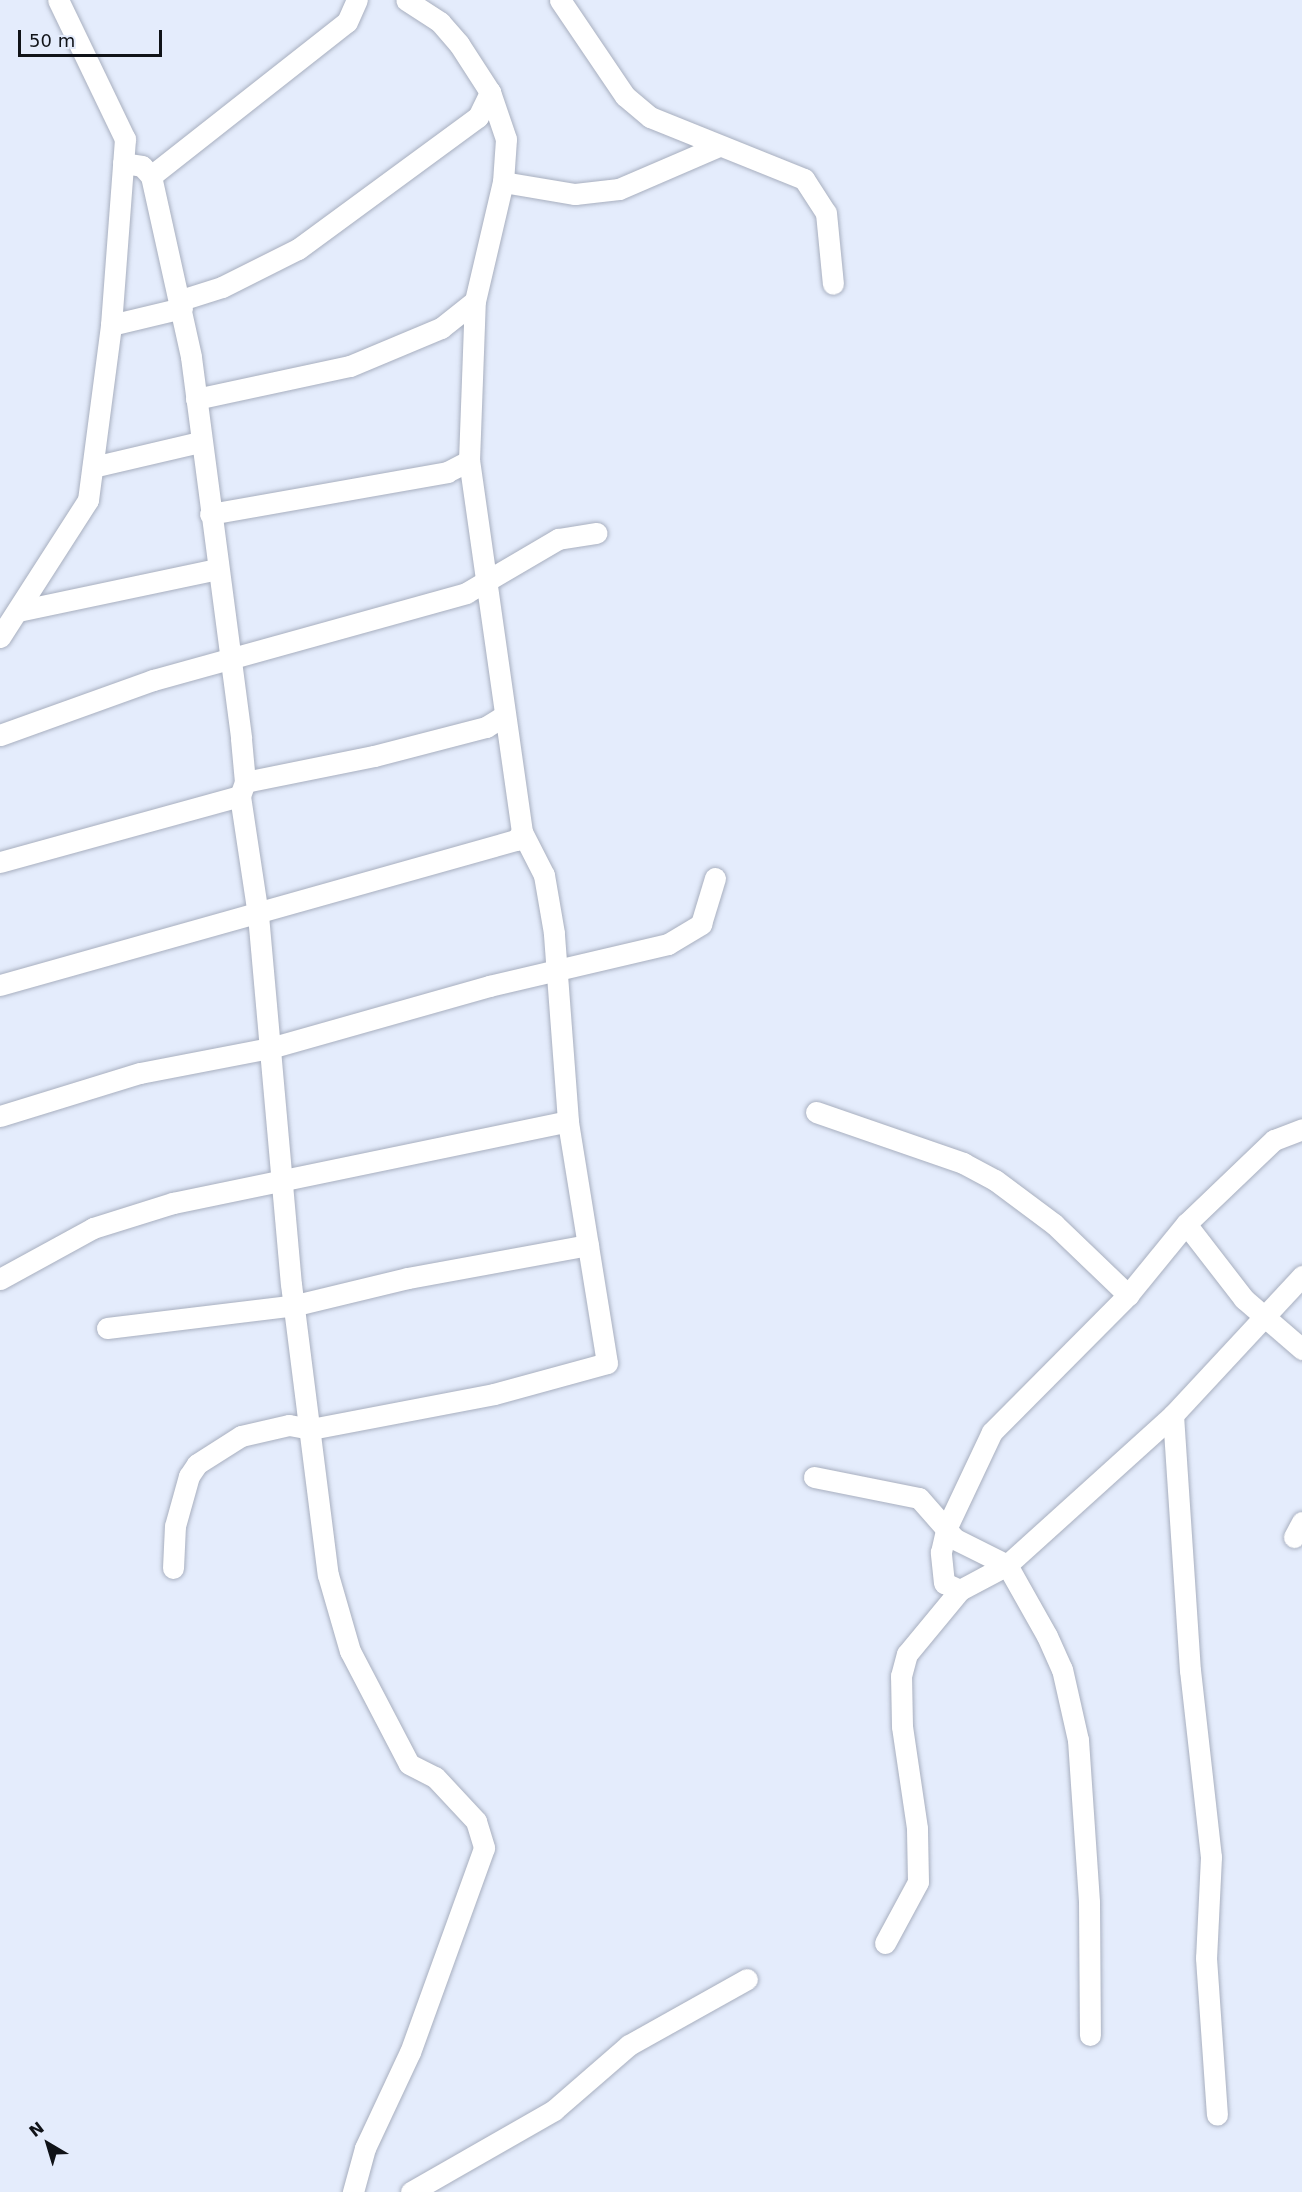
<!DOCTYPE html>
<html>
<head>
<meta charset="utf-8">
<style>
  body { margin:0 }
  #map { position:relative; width:1302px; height:2192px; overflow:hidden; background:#e4ecfc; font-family:"DejaVu Sans",sans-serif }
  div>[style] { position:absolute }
  .roads { filter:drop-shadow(0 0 2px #a8afbf) drop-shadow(0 0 2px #a8afbf) }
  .minor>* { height:21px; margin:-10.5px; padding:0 10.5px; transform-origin:10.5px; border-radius:10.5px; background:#fff }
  span { translate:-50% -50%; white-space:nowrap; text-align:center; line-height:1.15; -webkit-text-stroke:4.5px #e4ecfc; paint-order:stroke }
  .north { position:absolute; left:18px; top:2114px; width:60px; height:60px; -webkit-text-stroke:4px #e4ecfc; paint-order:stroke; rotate:322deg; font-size:16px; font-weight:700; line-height:24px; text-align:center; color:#101318 }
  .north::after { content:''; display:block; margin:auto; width:21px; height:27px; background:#101318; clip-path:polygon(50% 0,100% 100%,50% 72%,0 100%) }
  .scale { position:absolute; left:18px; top:30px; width:144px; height:27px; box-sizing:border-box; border:3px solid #101318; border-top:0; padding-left:8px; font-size:18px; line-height:21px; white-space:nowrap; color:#101318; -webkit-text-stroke:4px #e4ecfc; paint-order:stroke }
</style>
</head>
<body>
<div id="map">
  <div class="roads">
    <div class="minor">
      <i style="left:560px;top:0;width:116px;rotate:55.9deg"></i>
      <i style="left:625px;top:96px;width:33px;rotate:40deg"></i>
      <i style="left:650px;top:117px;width:166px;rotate:21.9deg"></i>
      <i style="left:804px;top:179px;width:40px;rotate:57.1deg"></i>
      <i style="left:826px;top:213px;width:71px;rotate:84.4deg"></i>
      <i style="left:123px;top:163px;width:19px;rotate:9deg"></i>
      <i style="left:142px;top:166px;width:13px;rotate:48deg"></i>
      <i style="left:151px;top:176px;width:185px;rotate:77.5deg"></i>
      <i style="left:191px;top:357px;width:385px;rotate:82.5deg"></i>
      <i style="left:241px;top:739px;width:43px;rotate:84.7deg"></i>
      <i style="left:245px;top:782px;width:15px;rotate:110deg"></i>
      <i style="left:240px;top:796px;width:120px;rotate:81.4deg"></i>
      <i style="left:258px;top:915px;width:370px;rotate:84.9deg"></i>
      <i style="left:291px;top:1284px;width:293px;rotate:82.8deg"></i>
      <i style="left:328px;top:1575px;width:79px;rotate:73.9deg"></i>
      <i style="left:350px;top:1651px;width:127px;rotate:62.4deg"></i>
      <i style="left:409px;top:1764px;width:29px;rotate:27deg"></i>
      <i style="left:435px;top:1777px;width:60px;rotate:47deg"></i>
      <i style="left:476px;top:1821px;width:28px;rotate:73deg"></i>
      <i style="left:484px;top:1848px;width:217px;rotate:109.9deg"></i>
      <i style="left:410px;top:2052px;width:106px;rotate:115.1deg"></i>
      <i style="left:365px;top:2148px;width:46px;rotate:105.3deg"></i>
      <i style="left:151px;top:176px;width:249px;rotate:-38.2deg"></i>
      <i style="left:347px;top:22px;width:24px;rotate:-66deg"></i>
      <i style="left:503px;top:182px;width:73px;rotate:9.5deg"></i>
      <i style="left:575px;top:194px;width:44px;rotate:-6.5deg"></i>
      <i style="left:619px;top:189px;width:109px;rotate:-23.3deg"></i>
      <i style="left:181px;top:300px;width:43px;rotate:-17.6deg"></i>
      <i style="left:222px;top:287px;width:85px;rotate:-26.6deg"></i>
      <i style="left:298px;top:249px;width:223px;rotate:-36.3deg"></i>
      <i style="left:478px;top:117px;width:28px;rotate:-64deg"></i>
      <i style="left:111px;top:325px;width:73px;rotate:-13.5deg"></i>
      <i style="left:196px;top:399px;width:157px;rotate:-12.1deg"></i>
      <i style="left:350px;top:366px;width:99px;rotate:-22.7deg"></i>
      <i style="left:441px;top:328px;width:43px;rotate:-38.5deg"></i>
      <i style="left:93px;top:467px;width:110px;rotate:-13.2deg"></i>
      <i style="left:210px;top:514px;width:241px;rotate:-10deg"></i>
      <i style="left:447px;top:472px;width:25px;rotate:-27deg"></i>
      <i style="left:18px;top:611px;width:203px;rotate:-11.9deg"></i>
      <i style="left:0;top:637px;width:163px;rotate:-57.3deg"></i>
      <i style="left:88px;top:500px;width:177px;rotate:-82.5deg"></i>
      <i style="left:111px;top:325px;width:187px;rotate:-85.7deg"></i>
      <i style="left:125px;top:139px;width:154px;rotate:-115.7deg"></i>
      <i style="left:0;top:735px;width:163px;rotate:-19.8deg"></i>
      <i style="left:153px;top:680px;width:325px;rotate:-15.5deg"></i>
      <i style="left:466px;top:593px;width:107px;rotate:-30.4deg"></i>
      <i style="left:558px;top:539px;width:39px;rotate:-9deg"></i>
      <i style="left:245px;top:782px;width:132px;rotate:-11.4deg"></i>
      <i style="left:374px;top:756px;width:116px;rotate:-14.5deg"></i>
      <i style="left:486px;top:727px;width:22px;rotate:-32deg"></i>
      <i style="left:0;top:862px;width:249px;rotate:-15.4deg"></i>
      <i style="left:0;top:985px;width:536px;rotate:-15.7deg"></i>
      <i style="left:516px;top:840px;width:10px;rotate:-53deg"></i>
      <i style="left:816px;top:1112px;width:156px;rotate:19.1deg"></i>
      <i style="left:963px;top:1163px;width:36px;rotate:28deg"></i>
      <i style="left:995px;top:1180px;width:74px;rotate:36.7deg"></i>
      <i style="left:1054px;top:1224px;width:103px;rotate:43.8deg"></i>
      <i style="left:0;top:1116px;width:146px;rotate:-17.1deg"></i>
      <i style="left:140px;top:1073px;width:132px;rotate:-10.9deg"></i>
      <i style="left:270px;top:1048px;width:228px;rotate:-15.8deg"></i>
      <i style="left:489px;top:986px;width:184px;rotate:-13.2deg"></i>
      <i style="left:668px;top:944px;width:39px;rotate:-31deg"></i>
      <i style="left:701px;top:924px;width:48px;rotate:-73.1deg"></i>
      <i style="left:1186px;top:1224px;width:95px;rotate:52.3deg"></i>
      <i style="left:1244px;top:1299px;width:77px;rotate:40.8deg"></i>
      <i style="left:0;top:1279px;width:106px;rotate:-28.7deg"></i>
      <i style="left:93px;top:1228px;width:84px;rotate:-17.4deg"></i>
      <i style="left:173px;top:1203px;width:403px;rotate:-11.7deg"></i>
      <i style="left:107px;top:1328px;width:190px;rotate:-6.9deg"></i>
      <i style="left:296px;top:1305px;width:115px;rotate:-13.6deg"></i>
      <i style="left:408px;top:1278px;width:183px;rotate:-10.4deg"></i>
      <i style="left:1173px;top:1415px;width:256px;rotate:86.2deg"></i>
      <i style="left:1190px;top:1670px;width:188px;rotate:83.6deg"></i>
      <i style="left:1211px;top:1857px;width:101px;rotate:92.8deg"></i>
      <i style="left:1206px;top:1958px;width:157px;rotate:86deg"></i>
      <i style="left:814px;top:1477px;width:107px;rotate:11.3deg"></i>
      <i style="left:919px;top:1498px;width:55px;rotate:48.7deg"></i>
      <i style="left:955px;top:1539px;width:58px;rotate:26.6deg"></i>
      <i style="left:1007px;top:1565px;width:81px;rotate:60.6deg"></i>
      <i style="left:1047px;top:1636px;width:36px;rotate:66deg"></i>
      <i style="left:1062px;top:1669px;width:73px;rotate:77.3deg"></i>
      <i style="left:1078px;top:1740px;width:162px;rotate:86.1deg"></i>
      <i style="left:1089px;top:1902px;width:133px;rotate:89.6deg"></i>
      <i style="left:1294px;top:1537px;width:17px;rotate:-62deg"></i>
      <i style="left:173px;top:1568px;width:42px;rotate:-87.3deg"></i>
      <i style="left:175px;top:1526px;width:52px;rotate:-74.4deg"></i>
      <i style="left:189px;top:1476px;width:14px;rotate:-56deg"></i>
      <i style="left:197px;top:1464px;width:52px;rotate:-32.5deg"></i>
      <i style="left:241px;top:1436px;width:49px;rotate:-12.9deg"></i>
      <i style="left:289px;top:1425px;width:22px;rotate:10deg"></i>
      <i style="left:311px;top:1429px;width:186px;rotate:-10.8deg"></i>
      <i style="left:494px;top:1394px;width:117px;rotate:-15.3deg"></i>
      <i style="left:607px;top:1363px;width:245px;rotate:-99.2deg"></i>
      <i style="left:568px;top:1121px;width:189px;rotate:-94.3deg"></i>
      <i style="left:554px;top:933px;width:59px;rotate:-99.8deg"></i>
      <i style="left:544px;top:875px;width:48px;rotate:-117.1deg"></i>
      <i style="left:522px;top:832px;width:375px;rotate:-98.1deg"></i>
      <i style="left:469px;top:461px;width:160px;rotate:-87.9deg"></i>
      <i style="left:475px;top:301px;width:122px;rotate:-76.8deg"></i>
      <i style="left:503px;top:182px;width:43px;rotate:-86deg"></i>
      <i style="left:506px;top:139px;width:50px;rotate:-108.8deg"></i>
      <i style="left:490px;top:92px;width:57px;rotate:-122.9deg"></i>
      <i style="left:459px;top:44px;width:29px;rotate:-131deg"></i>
      <i style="left:440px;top:22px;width:40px;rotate:-147.1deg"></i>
      <i style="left:960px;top:1590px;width:17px;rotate:-156deg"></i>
      <i style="left:944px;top:1583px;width:31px;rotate:-96deg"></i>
      <i style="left:941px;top:1552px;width:26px;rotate:-77deg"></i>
      <i style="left:947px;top:1527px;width:105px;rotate:-64.7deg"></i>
      <i style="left:992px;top:1432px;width:193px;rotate:-45.2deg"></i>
      <i style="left:1128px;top:1295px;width:92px;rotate:-50.8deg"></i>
      <i style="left:1186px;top:1224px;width:122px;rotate:-43.7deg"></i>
      <i style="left:1274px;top:1140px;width:30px;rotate:-21deg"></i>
      <i style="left:885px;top:1943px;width:69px;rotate:-61.6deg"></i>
      <i style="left:918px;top:1882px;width:54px;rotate:-91.1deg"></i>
      <i style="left:917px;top:1828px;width:103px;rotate:-98.4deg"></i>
      <i style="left:902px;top:1726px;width:50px;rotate:-91.1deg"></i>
      <i style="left:901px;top:1676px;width:23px;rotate:-75deg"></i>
      <i style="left:907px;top:1654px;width:83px;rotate:-50.4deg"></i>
      <i style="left:960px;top:1590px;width:53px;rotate:-28deg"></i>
      <i style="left:1007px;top:1565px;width:224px;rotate:-42.1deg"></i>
      <i style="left:1173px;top:1415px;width:190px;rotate:-47.1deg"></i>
      <i style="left:411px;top:2192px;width:165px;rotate:-29.8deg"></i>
      <i style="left:554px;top:2110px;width:99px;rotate:-40.9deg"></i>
      <i style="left:629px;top:2045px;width:135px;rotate:-29.2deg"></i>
    </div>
  </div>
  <div class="north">N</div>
  <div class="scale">50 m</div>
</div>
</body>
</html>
